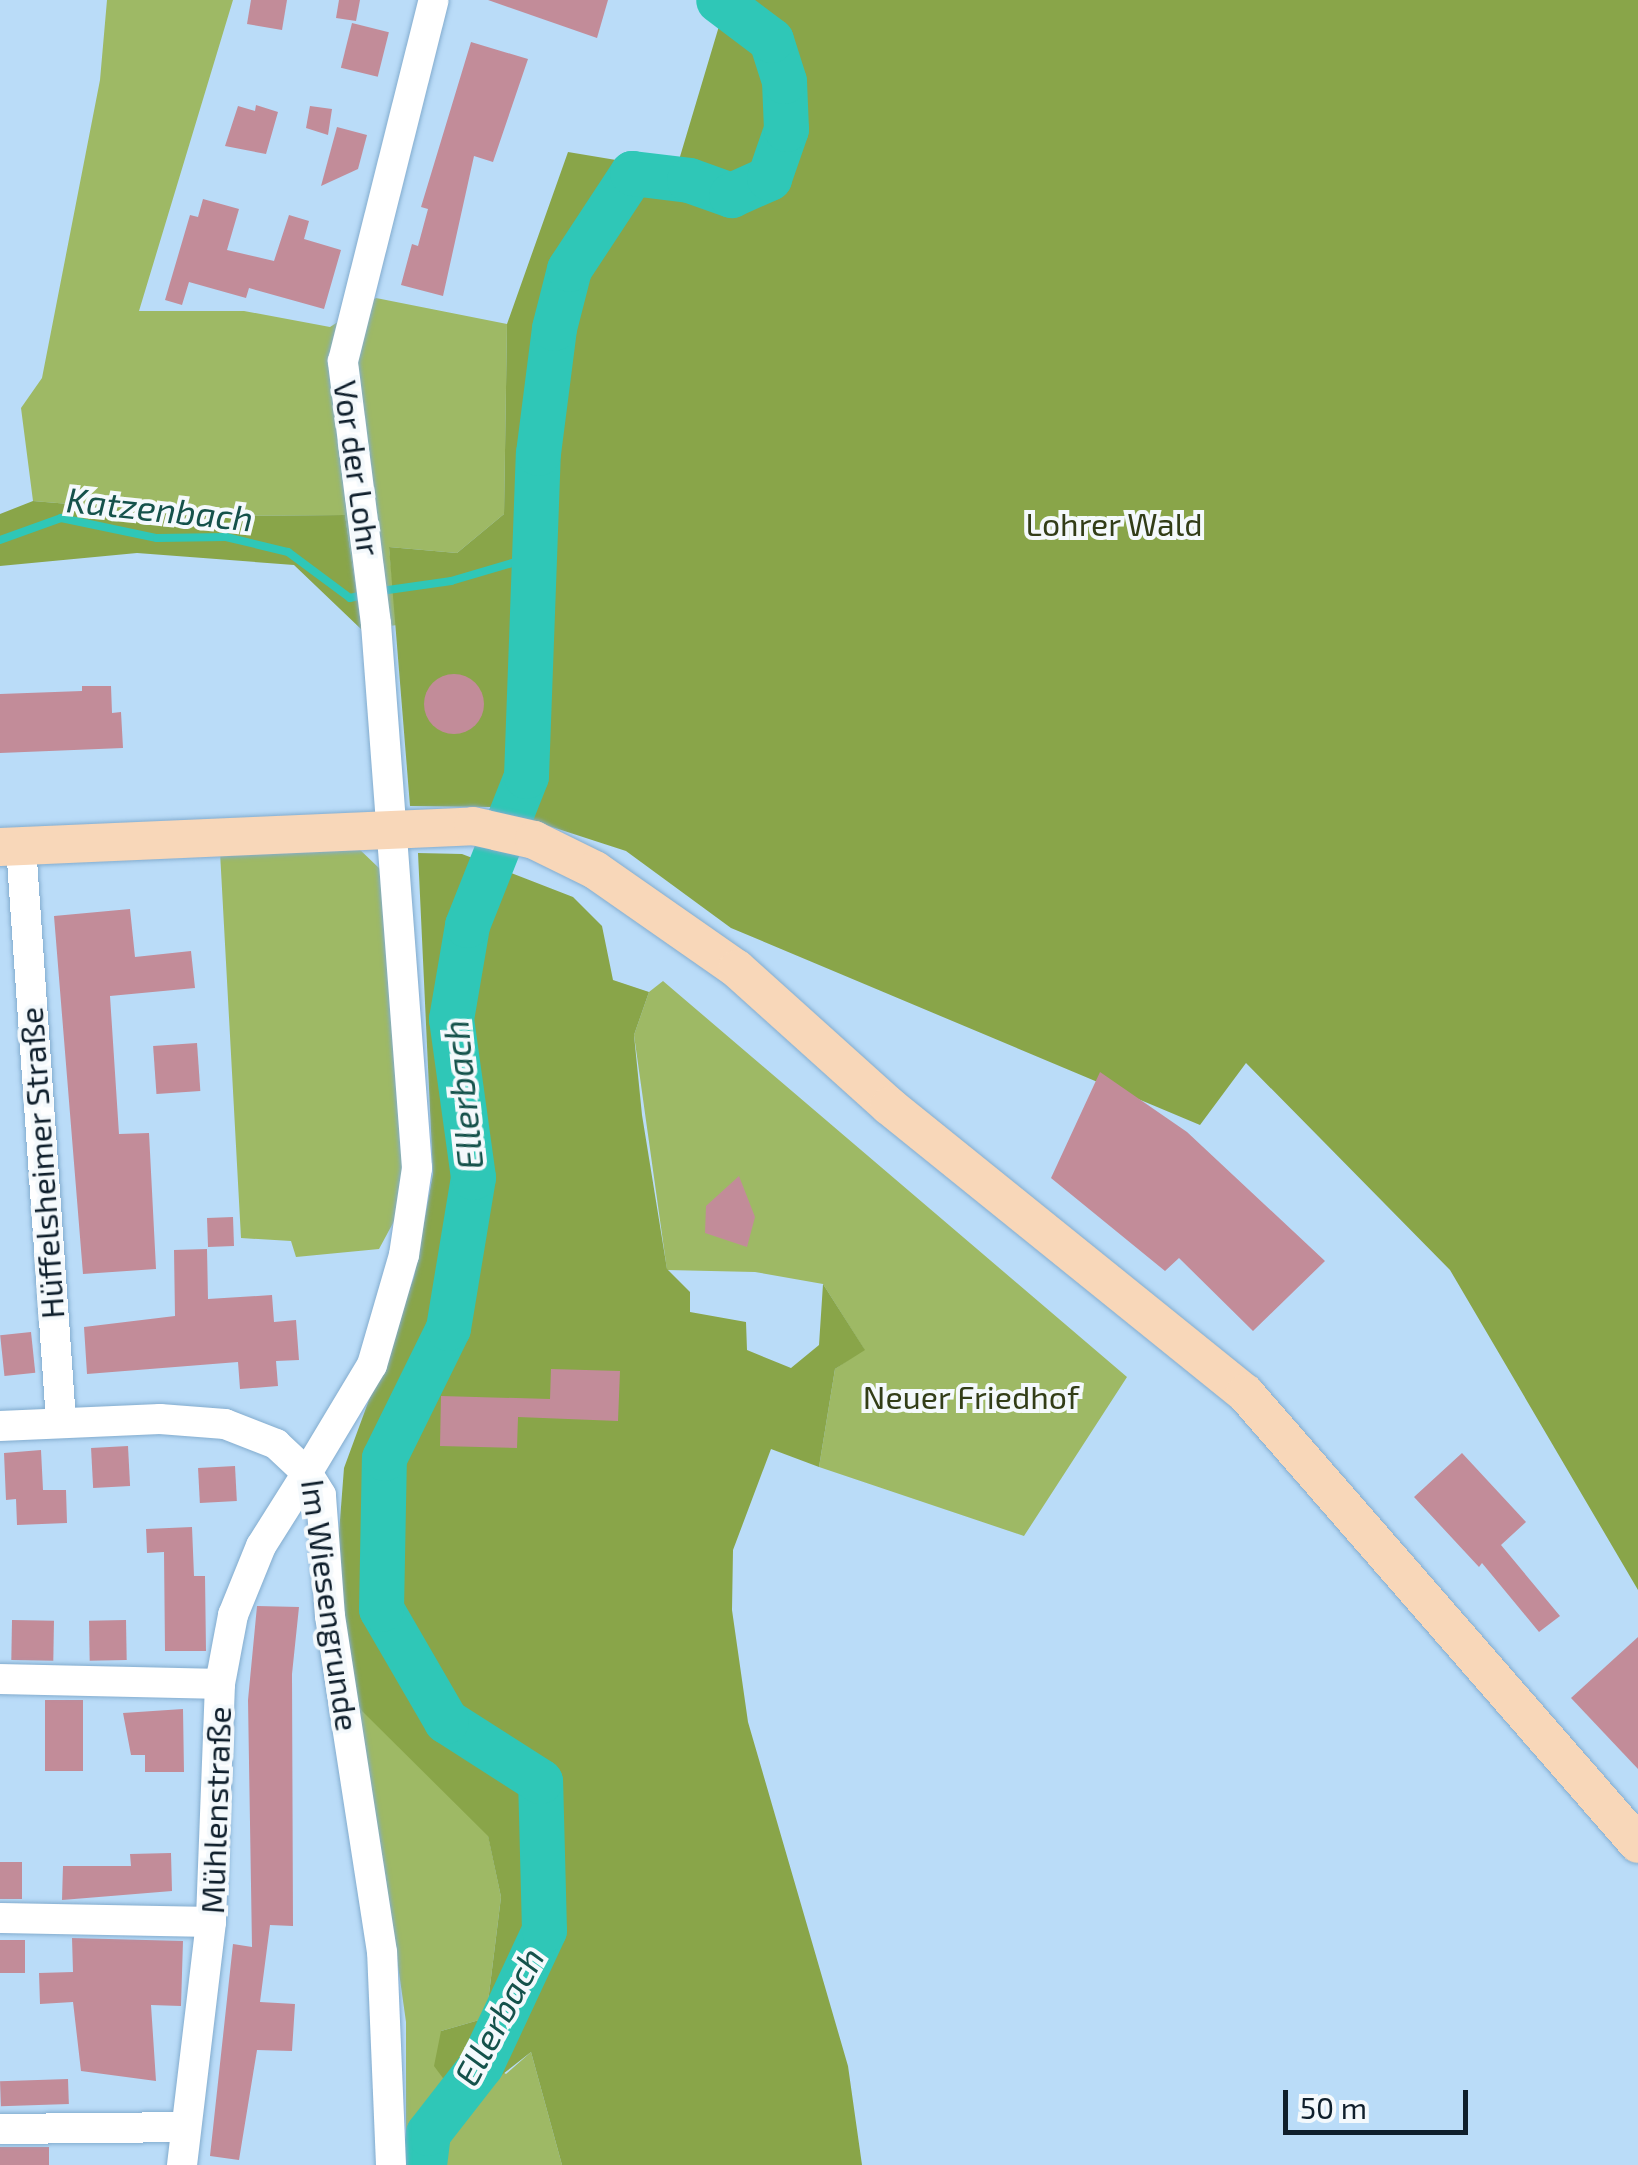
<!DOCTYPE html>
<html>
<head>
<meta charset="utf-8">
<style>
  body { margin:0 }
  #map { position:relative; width:1638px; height:2165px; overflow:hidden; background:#badcf8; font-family:"Exo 2",sans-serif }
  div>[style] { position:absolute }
  .green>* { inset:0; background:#9eb965 }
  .forest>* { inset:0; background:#89a549 }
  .stream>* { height:8px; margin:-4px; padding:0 4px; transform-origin:4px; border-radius:4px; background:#2fc7b7 }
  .river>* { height:45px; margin:-22.5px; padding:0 22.5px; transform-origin:22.5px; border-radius:22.5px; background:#2fc7b7 }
  .building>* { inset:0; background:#c28c99; transform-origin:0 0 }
  .round { border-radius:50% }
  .roads { filter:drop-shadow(0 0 2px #83acce) drop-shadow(0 0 2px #83acce) }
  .minor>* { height:30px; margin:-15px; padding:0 15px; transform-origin:15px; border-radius:15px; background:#fff }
  .major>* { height:38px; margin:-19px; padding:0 19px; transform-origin:19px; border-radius:19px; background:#f8d7b9 }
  span { translate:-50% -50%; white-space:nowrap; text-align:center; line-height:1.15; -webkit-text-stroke:8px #f4f9fc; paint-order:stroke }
  .street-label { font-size:32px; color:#0f1f2c }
  .park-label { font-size:32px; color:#323d17 }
  .water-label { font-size:35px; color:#15524b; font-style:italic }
  .scale { position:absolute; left:1283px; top:2090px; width:185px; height:45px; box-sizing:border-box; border:5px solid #0f1f2c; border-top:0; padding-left:12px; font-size:30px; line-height:35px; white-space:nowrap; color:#0f1f2c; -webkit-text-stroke:8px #f4f9fc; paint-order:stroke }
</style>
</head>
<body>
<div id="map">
  <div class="green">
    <i style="clip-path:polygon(107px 0,233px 0,139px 311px,244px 311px,330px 327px,376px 298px,507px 324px,504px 514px,457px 553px,389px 547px,397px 625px,362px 630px,345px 515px,214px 516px,33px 501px,21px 408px,42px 378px,100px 80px)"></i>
    <i style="clip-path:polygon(356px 846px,380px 869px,403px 1157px,399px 1212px,379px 1249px,296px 1257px,291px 1241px,241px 1238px,220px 852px)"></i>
    <i style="clip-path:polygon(663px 981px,1127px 1377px,1024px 1536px,819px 1467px,835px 1369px,864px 1349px,823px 1284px,755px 1272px,667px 1270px,634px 1035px,649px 992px)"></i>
    <i style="clip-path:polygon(340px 1685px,488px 1835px,501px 1897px,486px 2018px,441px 2031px,506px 2074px,531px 2052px,562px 2165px,406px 2165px,406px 2022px,384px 1866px)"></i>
  </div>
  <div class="forest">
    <i style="clip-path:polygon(716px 0,1638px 0,1638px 1590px,1450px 1270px,1246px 1063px,1200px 1125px,731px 928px,626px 851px,490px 807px,410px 806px,389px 547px,457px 553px,504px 514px,507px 324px,568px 152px,676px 170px,725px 6px)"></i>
    <i style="clip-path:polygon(33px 501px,214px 516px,345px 515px,362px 630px,294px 565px,137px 553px,0 566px,0 514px)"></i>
    <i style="clip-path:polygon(418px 853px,462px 854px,573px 897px,602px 926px,613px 980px,649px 992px,634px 1035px,642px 1115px,667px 1269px,690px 1292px,690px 1312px,746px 1322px,747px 1350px,791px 1368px,819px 1345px,823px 1284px,865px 1350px,835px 1369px,819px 1467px,771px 1449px,733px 1550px,732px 1610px,748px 1722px,848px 2066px,862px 2165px,562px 2165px,531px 2052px,485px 2088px,451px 2089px,434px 2066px,441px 2031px,486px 2018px,501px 1897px,488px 1836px,362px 1711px,340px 1671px,337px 1559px,344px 1468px,414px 1277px,433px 1174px)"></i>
  </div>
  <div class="stream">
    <i style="left:0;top:540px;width:65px;rotate:-19.8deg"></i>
    <i style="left:61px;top:518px;width:98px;rotate:11.8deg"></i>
    <i style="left:157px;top:538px;width:69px;rotate:-0.8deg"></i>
    <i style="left:226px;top:537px;width:64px;rotate:13.6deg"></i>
    <i style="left:288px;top:552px;width:77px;rotate:36.6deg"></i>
    <i style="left:350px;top:598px;width:17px;rotate:-13deg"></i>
    <i style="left:381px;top:591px;width:71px;rotate:-8.1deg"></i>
    <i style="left:451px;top:581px;width:89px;rotate:-16.4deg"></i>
  </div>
  <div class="river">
    <i style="left:424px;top:2165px;width:32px;rotate:-83deg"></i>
    <i style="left:428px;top:2133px;width:86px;rotate:-52.1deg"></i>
    <i style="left:481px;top:2065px;width:149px;rotate:-65deg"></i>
    <i style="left:544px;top:1930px;width:149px;rotate:-91.5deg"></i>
    <i style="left:540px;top:1781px;width:112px;rotate:-147.4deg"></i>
    <i style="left:446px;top:1721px;width:129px;rotate:-120.1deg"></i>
    <i style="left:381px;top:1609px;width:151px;rotate:-88.9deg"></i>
    <i style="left:384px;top:1458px;width:145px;rotate:-63.8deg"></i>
    <i style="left:448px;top:1328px;width:153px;rotate:-80.6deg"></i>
    <i style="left:473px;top:1177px;width:160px;rotate:-97.9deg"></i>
    <i style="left:451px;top:1019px;width:95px;rotate:-80.3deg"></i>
    <i style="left:467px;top:925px;width:160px;rotate:-68.4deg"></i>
    <i style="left:526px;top:776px;width:323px;rotate:-87.9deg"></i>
    <i style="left:538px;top:453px;width:126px;rotate:-82.7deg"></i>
    <i style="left:554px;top:328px;width:61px;rotate:-75.7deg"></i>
    <i style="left:569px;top:269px;width:115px;rotate:-56.7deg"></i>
    <i style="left:632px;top:173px;width:57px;rotate:7deg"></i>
    <i style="left:689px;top:180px;width:45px;rotate:19.7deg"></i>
    <i style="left:731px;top:195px;width:42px;rotate:-24.1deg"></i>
    <i style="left:769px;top:178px;width:52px;rotate:-70.9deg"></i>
    <i style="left:786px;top:129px;width:48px;rotate:-92.4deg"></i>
    <i style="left:784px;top:81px;width:43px;rotate:-107.6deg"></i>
    <i style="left:771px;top:40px;width:66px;rotate:-143deg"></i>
  </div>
  <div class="building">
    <i style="clip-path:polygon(251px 0,287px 0,282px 30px,247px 24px)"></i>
    <i style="clip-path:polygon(339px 0,360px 0,356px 21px,336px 18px)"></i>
    <i style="clip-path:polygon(488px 0,608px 0,597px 38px)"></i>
    <i style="left:352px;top:23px;width:38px;height:46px;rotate:14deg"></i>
    <i style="clip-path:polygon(471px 42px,528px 59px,493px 162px,474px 156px,443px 296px,401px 285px,412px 244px,418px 246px,428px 209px,421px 207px)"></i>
    <i style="clip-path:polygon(256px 105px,278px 112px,266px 154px,225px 146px,238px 106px,255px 111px)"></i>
    <i style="clip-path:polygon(310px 106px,332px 109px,328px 135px,306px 128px)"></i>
    <i style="clip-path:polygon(337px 127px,367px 135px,358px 169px,321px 186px)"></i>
    <i style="clip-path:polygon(203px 199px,239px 209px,227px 250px,274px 261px,289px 215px,309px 221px,304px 239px,341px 250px,324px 309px,249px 288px,246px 298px,189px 282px,182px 305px,165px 300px,190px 215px,198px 217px)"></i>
    <i class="round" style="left:424px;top:674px;width:60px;height:60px"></i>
    <i style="clip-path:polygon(82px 686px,111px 686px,112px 713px,121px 712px,123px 748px,0 753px,0 694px,82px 691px)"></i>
    <i style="clip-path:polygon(130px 909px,135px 957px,191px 951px,195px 988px,110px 996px,119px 1134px,149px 1133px,156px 1269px,83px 1274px,54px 916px)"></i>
    <i style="left:197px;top:1043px;width:48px;height:44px;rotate:86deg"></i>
    <i style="clip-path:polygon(1100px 1072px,1187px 1132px,1325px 1261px,1253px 1331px,1179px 1258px,1165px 1271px,1051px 1178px)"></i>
    <i style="clip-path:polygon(739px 1176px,755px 1217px,747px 1247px,705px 1233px,706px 1206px)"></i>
    <i style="left:233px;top:1217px;width:29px;height:26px;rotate:88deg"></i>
    <i style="clip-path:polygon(207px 1249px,208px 1299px,272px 1295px,274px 1322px,296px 1320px,299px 1360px,276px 1361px,278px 1386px,240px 1389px,238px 1362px,87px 1374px,84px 1327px,175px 1316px,174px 1250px)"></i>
    <i style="left:31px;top:1332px;width:41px;height:31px;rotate:84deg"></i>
    <i style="clip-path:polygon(551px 1369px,620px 1371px,618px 1421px,518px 1417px,517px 1448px,440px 1446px,441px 1396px,550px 1399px)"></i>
    <i style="left:128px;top:1446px;width:40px;height:37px;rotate:87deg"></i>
    <i style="clip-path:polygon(41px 1450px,43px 1490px,66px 1490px,67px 1523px,17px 1525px,16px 1499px,6px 1500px,4px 1453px)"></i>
    <i style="clip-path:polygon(1462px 1453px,1526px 1522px,1501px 1545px,1560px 1616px,1539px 1632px,1482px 1563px,1479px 1567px,1414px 1497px)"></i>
    <i style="left:235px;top:1466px;width:35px;height:37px;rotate:87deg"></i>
    <i style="clip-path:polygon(192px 1527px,194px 1576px,205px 1576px,206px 1651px,165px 1651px,164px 1552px,147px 1553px,146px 1529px)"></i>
    <i style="clip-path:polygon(257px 1606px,299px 1607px,292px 1674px,293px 1926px,270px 1925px,260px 2002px,295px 2004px,292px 2051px,257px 2050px,239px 2160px,210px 2156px,233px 1944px,252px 1947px,248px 1700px)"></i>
    <i style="left:12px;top:1620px;width:42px;height:40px;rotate:1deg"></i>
    <i style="left:126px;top:1620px;width:40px;height:37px;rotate:89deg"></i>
    <i style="clip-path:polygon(1638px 1637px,1638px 1769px,1571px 1698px)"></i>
    <i style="left:45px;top:1700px;width:38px;height:71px"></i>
    <i style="clip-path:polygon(183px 1709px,184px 1772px,145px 1772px,145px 1755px,131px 1755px,123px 1713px)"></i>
    <i style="clip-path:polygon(171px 1853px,172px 1891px,62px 1900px,63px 1866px,131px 1866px,130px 1854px)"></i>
    <i style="left:0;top:1862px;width:22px;height:37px"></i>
    <i style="clip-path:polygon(72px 1938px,183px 1941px,181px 2006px,151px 2005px,156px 2081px,81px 2071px,73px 2002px,40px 2004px,39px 1973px,73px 1972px)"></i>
    <i style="left:25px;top:1940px;width:33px;height:25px;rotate:90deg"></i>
    <i style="left:68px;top:2079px;width:25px;height:68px;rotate:88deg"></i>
    <i style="left:49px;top:2147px;width:18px;height:49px;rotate:90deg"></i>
  </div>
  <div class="roads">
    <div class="minor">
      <i style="left:21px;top:846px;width:576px;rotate:86.02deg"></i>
      <i style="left:0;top:1426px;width:160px;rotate:-2.5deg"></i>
      <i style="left:160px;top:1419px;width:65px;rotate:4.4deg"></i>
      <i style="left:225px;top:1424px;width:55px;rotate:21.4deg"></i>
      <i style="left:276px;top:1444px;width:42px;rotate:43.1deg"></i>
      <i style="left:307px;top:1473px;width:86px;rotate:122.2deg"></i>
      <i style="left:261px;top:1546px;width:74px;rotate:112.1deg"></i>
      <i style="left:233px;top:1615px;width:70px;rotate:100.7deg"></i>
      <i style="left:220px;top:1684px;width:238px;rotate:92.2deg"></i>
      <i style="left:211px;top:1922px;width:245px;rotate:96.8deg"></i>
      <i style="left:0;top:1679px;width:220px;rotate:1.3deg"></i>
      <i style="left:0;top:1918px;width:211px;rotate:1.1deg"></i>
      <i style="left:0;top:2129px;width:186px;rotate:-0.6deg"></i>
      <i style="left:391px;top:2165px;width:213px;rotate:-92.4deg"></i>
      <i style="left:382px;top:1952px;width:340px;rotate:-98.8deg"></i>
      <i style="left:330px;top:1616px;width:121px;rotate:-94.3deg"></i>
      <i style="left:321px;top:1495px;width:26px;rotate:-122deg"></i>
      <i style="left:307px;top:1473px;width:126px;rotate:-59deg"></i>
      <i style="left:372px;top:1365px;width:115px;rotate:-73.8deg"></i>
      <i style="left:404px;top:1255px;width:88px;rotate:-81.5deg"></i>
      <i style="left:417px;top:1168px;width:546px;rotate:-94.31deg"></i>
      <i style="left:376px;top:624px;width:265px;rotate:-97.2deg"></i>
      <i style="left:343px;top:361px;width:372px;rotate:-75.9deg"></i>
    </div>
    <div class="major">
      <i style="left:0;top:847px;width:473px;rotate:-2.5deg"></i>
      <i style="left:473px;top:826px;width:63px;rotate:12.9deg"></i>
      <i style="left:534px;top:840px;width:68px;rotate:26.2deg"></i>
      <i style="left:595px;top:870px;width:173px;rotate:34.9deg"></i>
      <i style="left:737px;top:969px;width:205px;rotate:42deg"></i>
      <i style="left:889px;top:1106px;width:457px;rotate:38.9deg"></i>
      <i style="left:1245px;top:1393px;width:598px;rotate:48.93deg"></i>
    </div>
  </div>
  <div class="street-label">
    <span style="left:358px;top:468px;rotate:82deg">Vor der Lohr</span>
    <span style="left:41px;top:1163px;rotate:-94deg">Hüffelsheimer Straße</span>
    <span style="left:331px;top:1605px;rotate:82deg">Im Wiesengrunde</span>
    <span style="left:215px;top:1810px;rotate:-88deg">Mühlenstraße</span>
  </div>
  <div class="park-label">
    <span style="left:1114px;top:523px">Lohrer Wald</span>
    <span style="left:971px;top:1396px">Neuer Friedhof</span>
  </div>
  <div class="water-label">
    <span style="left:160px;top:508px;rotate:6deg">Katzenbach</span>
    <span style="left:462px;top:1095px;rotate:-96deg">Ellerbach</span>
    <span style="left:498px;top:2016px;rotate:-62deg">Ellerbach</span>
  </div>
  <div class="scale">50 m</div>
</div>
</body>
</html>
